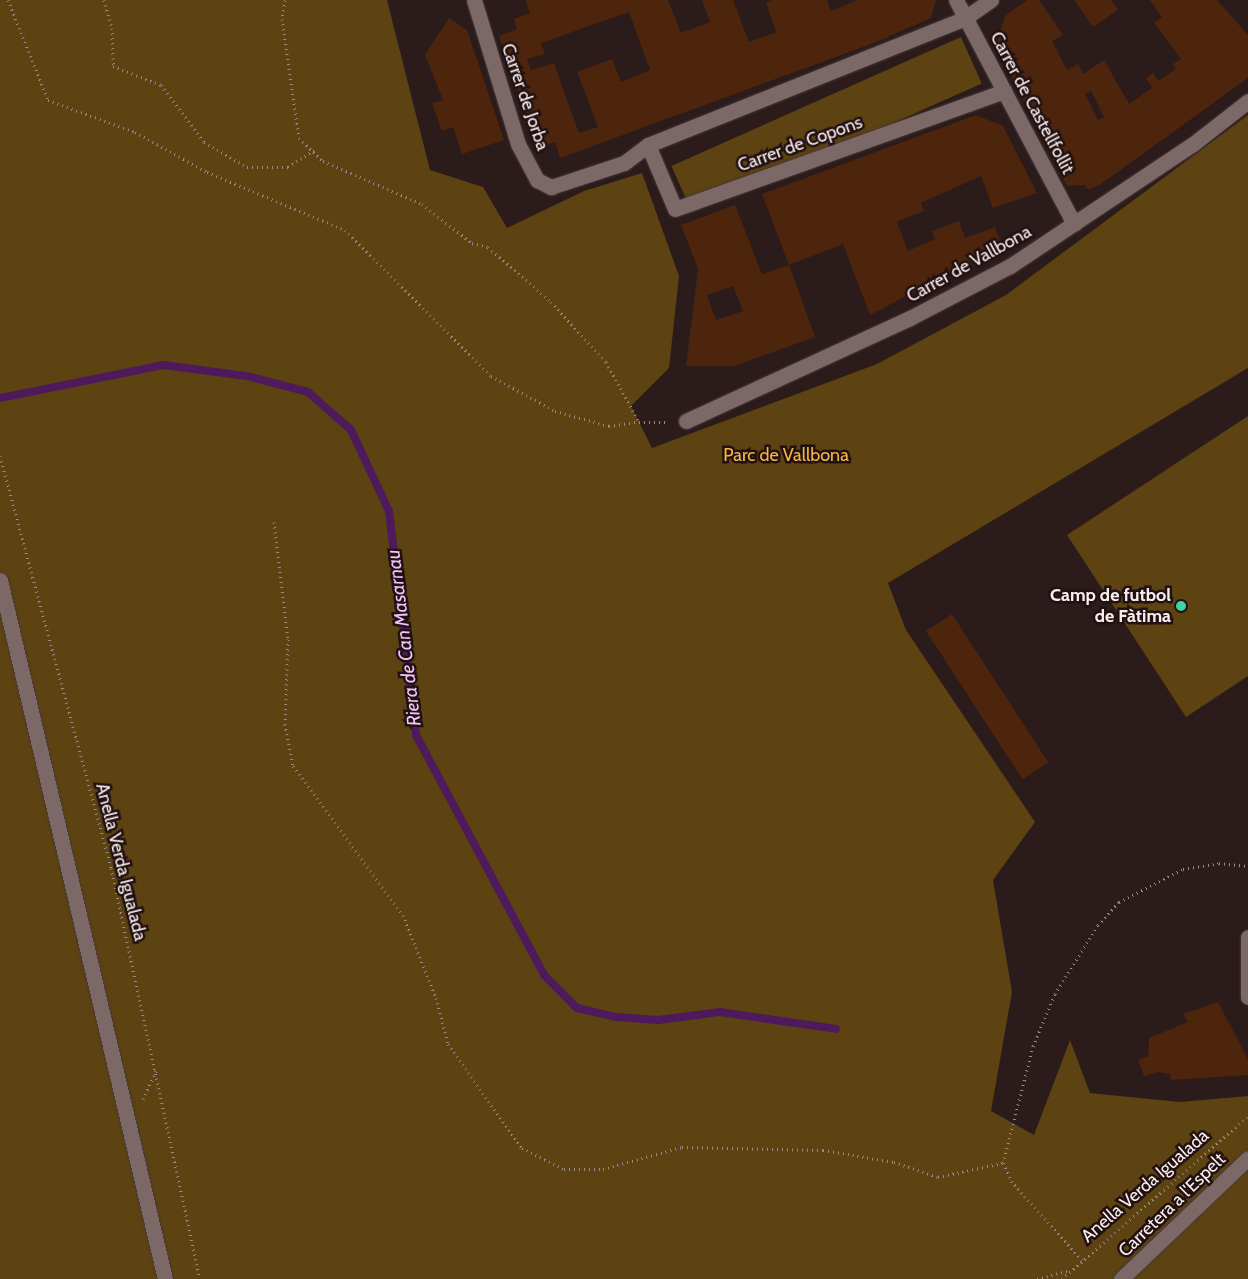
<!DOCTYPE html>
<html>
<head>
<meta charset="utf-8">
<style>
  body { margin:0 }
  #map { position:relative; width:1248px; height:1279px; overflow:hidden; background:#2b1b1b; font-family:Cabin,sans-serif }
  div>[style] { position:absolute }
  .green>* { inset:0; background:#5d4212; transform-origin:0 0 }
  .stream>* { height:8px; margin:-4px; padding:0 4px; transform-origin:4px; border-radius:4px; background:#4e1a5b }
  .building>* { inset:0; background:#4d240c; transform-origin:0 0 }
  .path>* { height:3px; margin-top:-1.5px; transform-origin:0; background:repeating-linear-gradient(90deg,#988a8a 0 1px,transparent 0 5px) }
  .roads { filter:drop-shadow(0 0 1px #463839) drop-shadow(0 0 1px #463839) }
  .street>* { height:15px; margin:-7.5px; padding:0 7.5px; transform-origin:7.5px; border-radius:7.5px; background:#7d6868 }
  .secondary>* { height:15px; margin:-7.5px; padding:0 7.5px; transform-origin:7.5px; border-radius:7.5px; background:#7d6868 }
  .dots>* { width:14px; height:14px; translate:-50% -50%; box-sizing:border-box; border:2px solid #211112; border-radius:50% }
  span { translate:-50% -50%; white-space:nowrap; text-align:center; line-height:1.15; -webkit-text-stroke:5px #211112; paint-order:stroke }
  .street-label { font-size:18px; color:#faeeed }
  .park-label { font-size:18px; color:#f8b63f }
  .poi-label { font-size:18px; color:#faeeed; font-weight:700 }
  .right { translate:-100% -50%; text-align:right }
  .water-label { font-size:19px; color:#f1c4fd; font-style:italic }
</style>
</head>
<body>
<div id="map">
  <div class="green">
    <i style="clip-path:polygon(0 0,387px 0,430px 170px,483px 187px,507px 228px,584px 191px,642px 173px,679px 276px,669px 368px,631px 406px,652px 448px,877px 364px,1006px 295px,1248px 115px,1248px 368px,888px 583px,906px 630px,1035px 822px,993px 880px,1012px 992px,991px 1111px,1034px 1135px,1070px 1040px,1090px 1093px,1180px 1102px,1248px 1096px,1248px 1279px,0 1279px)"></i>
    <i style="left:961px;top:37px;width:51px;height:317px;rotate:66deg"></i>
    <i style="clip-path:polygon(1248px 416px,1248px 676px,1186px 717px,1067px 535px)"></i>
  </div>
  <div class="stream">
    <i style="left:0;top:398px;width:166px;rotate:-11.4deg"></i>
    <i style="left:163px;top:365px;width:85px;rotate:7.5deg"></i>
    <i style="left:247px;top:376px;width:63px;rotate:14.7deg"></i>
    <i style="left:308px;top:392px;width:57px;rotate:41.5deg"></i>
    <i style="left:351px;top:430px;width:89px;rotate:64.9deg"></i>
    <i style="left:389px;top:511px;width:226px;rotate:83.1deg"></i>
    <i style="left:416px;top:735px;width:272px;rotate:61.9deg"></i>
    <i style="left:544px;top:975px;width:47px;rotate:45deg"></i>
    <i style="left:577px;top:1008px;width:39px;rotate:13deg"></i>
    <i style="left:615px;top:1017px;width:43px;rotate:4deg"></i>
    <i style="left:658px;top:1020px;width:63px;rotate:-7.4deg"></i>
    <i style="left:720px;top:1012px;width:117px;rotate:8.3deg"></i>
  </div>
  <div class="building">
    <i style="clip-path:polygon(evenodd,525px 0,668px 0,681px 33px,710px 22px,702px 0,733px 0,749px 42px,776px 32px,766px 3px,772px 0,827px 0,831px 11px,857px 0,936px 0,931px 18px,874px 43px,560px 158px,555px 142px,538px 148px,499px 36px,517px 29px,514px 19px,530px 13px,525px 0,629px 12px,650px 70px,621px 82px,612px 59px,577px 72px,598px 127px,579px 133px,554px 63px,531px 70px,527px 59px,545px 54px,541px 43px,629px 12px)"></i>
    <i style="clip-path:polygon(evenodd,1027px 0,1039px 0,1063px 35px,1052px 41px,1067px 70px,1078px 64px,1083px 74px,1104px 60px,1129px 104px,1152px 88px,1146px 78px,1153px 73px,1158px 81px,1176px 69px,1173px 64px,1181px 59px,1154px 23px,1162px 17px,1150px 0,1217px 0,1248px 35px,1248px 78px,1101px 184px,1088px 190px,1085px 185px,1067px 186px,996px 45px,1005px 16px,1027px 0,1091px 91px,1104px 117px,1098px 120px,1085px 94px,1091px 91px)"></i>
    <i style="clip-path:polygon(1074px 0,1111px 0,1118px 10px,1093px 27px)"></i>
    <i style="clip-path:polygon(449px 18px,467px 30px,504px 140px,462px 154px,453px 127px,442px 131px,432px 103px,443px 100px,425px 55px)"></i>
    <i style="clip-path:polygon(976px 115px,1003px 126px,1037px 193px,993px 208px,981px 176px,921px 203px,924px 211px,897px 222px,908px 251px,935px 239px,932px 231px,959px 221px,965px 238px,995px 227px,1002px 246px,870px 315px,843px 244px,789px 265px,762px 194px)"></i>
    <i style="clip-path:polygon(evenodd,735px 205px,762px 274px,789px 265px,815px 337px,734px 366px,686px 366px,698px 269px,681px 225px,735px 205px,733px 286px,743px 311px,716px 320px,707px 295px,733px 286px)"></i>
    <i style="left:952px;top:614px;width:177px;height:31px;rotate:57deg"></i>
    <i style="clip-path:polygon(1218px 1002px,1248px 1059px,1248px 1075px,1171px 1080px,1170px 1074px,1158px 1072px,1144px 1076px,1138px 1060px,1148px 1056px,1149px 1038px,1188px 1022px,1183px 1014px)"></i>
  </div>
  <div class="path">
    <i style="left:8px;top:0;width:108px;rotate:68.2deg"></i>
    <i style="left:48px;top:100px;width:93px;rotate:20.2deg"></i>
    <i style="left:135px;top:132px;width:82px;rotate:29.1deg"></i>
    <i style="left:207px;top:172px;width:150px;rotate:22.8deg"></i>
    <i style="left:345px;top:230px;width:206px;rotate:45deg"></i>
    <i style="left:491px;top:376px;width:73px;rotate:28.7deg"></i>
    <i style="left:555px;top:411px;width:56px;rotate:15.5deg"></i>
    <i style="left:609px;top:426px;width:30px;rotate:-8deg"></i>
    <i style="left:104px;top:0;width:29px;rotate:74deg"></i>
    <i style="left:112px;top:28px;width:38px;rotate:88deg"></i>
    <i style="left:113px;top:66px;width:52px;rotate:21.6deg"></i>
    <i style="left:161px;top:85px;width:71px;rotate:53deg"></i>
    <i style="left:204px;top:142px;width:50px;rotate:30.2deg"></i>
    <i style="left:247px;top:167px;width:41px"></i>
    <i style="left:288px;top:167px;width:31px;rotate:-33deg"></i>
    <i style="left:285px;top:0;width:19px;rotate:99deg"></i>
    <i style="left:282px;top:19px;width:120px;rotate:81.9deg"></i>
    <i style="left:299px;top:138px;width:33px;rotate:44deg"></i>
    <i style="left:323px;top:161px;width:108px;rotate:23.5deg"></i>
    <i style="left:422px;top:204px;width:63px;rotate:38deg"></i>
    <i style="left:472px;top:243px;width:16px;rotate:14deg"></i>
    <i style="left:488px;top:247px;width:84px;rotate:41.1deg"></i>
    <i style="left:551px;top:302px;width:81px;rotate:47.5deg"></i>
    <i style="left:606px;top:362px;width:68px;rotate:61.2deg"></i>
    <i style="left:639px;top:422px;width:28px"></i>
    <i style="left:0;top:456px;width:427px;rotate:74.9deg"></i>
    <i style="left:111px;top:868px;width:421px;rotate:77.8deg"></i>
    <i style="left:274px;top:522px;width:118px;rotate:83.2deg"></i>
    <i style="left:288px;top:639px;width:85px;rotate:92deg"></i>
    <i style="left:285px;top:724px;width:43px;rotate:79.2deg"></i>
    <i style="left:293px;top:766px;width:185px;rotate:53.6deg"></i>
    <i style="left:403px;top:915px;width:89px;rotate:68.3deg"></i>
    <i style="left:436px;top:998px;width:48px;rotate:75.4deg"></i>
    <i style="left:448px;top:1044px;width:128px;rotate:54.6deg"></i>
    <i style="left:522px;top:1148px;width:47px;rotate:26.6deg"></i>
    <i style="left:564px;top:1169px;width:39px"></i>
    <i style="left:603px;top:1169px;width:82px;rotate:-15.6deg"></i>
    <i style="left:682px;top:1147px;width:141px;rotate:1.2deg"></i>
    <i style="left:823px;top:1150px;width:72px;rotate:9.6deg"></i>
    <i style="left:894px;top:1162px;width:46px;rotate:18.8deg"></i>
    <i style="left:938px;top:1177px;width:66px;rotate:-12.2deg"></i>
    <i style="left:143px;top:1099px;width:31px;rotate:-65deg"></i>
    <i style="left:1082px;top:1260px;width:105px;rotate:-131.9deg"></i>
    <i style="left:1012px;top:1182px;width:21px;rotate:-115deg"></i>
    <i style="left:1003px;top:1163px;width:121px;rotate:-75.6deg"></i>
    <i style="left:1033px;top:1046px;width:56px;rotate:-67.1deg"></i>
    <i style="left:1055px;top:994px;width:81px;rotate:-58.1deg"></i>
    <i style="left:1098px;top:925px;width:31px;rotate:-48deg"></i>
    <i style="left:1119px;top:902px;width:72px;rotate:-27.3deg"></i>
    <i style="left:1183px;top:869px;width:36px;rotate:-9deg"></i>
    <i style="left:1219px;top:863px;width:29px;rotate:6deg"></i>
    <i style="left:1037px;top:1279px;width:35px;rotate:-15deg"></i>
    <i style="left:1062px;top:1279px;width:247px;rotate:-41.2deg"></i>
  </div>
  <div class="roads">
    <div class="street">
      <i style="left:474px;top:0;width:151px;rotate:73deg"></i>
      <i style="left:518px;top:144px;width:41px;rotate:62.2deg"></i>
      <i style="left:537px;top:180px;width:16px;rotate:27deg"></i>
      <i style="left:551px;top:187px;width:77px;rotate:-18.2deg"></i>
      <i style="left:624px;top:163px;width:30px;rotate:-37deg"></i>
      <i style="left:648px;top:145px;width:341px;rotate:-21.8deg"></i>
      <i style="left:965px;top:18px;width:32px;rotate:-35deg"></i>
      <i style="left:956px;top:0;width:253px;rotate:62.2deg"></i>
      <i style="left:648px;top:145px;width:69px;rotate:67.1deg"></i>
      <i style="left:675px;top:209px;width:350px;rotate:-19.7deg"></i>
      <i style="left:686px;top:421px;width:247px;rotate:-24.7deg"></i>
      <i style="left:910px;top:318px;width:113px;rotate:-27.5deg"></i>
      <i style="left:1010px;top:266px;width:220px;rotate:-33.7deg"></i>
      <i style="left:1193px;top:144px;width:70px;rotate:-38deg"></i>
      <i style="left:1248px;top:937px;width:60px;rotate:90deg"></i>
      <i style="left:1121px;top:1279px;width:175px;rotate:-43.6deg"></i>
    </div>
    <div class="secondary">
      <i style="left:0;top:580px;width:718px;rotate:76.72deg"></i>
    </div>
  </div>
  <div class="dots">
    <i style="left:1181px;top:606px;background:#3bd4a4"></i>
  </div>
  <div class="street-label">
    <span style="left:525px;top:97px;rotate:71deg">Carrer de Jorba</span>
    <span style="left:1032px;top:103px;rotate:62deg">Carrer de Castellfollit</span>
    <span style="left:800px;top:144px;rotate:-20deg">Carrer de Copons</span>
    <span style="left:969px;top:264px;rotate:-29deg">Carrer de Vallbona</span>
    <span style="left:121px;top:862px;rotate:76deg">Anella Verda Igualada</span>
    <span style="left:1145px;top:1186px;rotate:-41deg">Anella Verda Igualada</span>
    <span style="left:1172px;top:1205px;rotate:-44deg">Carretera a l'Espelt</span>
  </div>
  <div class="park-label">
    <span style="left:786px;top:455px">Parc de Vallbona</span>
  </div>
  <div class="poi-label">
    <span class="right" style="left:1171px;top:606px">Camp de futbol<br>de Fàtima</span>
  </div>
  <div class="water-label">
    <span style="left:404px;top:638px;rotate:-97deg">Riera de Can Masarnau</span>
  </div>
</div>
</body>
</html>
